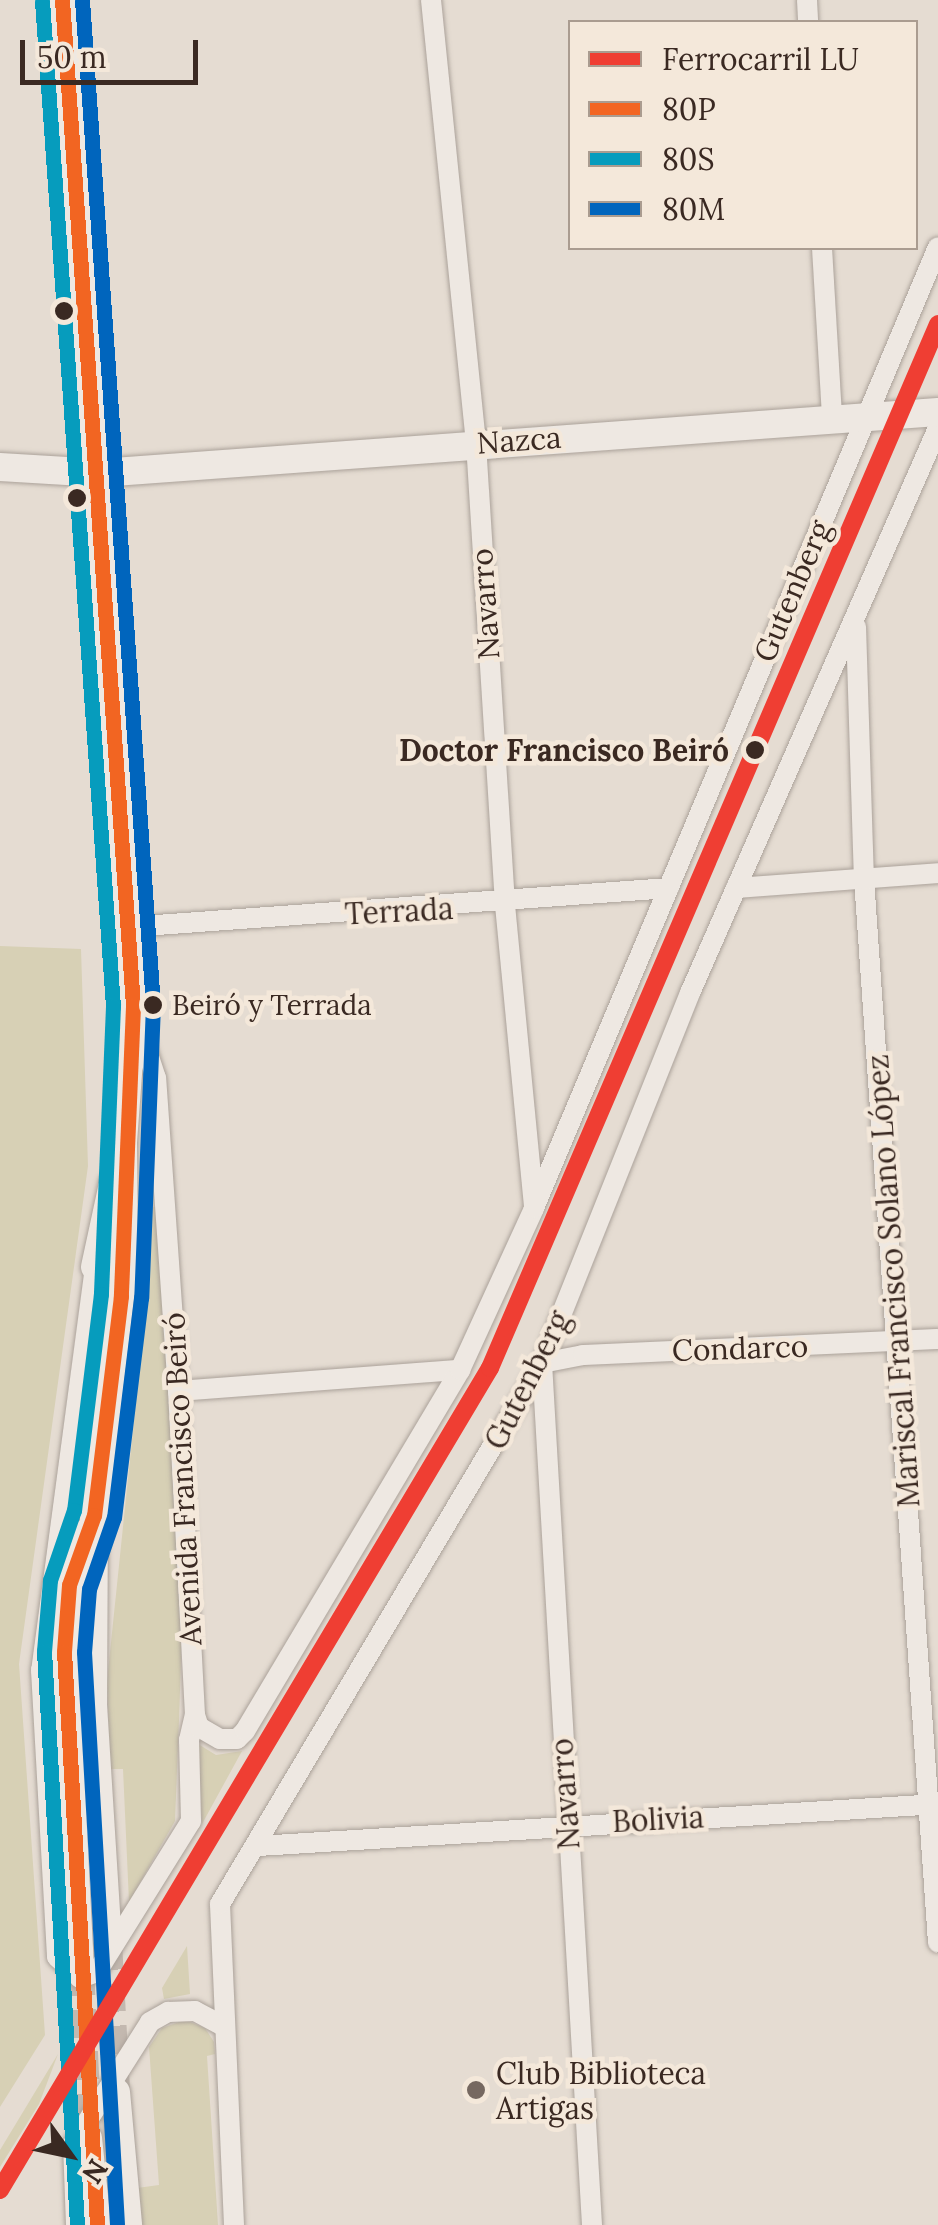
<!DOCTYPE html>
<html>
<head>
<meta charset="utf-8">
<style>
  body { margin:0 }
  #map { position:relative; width:938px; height:2225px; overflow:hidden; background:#e5dcd2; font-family:Lora,serif }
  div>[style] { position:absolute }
  .green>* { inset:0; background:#d7d0b5 }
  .secondary-tunnel>* { height:28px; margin-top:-14px; transform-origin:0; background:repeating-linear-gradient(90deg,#c3b8af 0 28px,transparent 0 42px) }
  .roads { filter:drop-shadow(0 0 2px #aba29a) drop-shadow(0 0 2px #aba29a) }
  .street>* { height:20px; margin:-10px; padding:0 10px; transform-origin:10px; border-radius:10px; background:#eee8e2 }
  .secondary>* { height:28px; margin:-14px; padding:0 14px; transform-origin:14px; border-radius:14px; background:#eee8e2 }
  .bus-1>* { height:15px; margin:-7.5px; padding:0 7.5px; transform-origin:7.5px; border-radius:7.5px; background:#f26522 }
  .bus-2>* { height:15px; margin:-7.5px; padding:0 7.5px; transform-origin:7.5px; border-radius:7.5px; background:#069cbd }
  .bus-3>* { height:15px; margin:-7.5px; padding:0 7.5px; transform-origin:7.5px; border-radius:7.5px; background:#0065bd }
  .rail-1>* { height:18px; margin:-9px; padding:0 9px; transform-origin:9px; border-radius:9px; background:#ef3e33 }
  .dots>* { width:28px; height:28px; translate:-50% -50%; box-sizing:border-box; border:5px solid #f4e8da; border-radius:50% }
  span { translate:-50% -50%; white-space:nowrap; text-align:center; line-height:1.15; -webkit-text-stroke:9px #f4e8da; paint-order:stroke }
  .bus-label { font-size:28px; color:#3a2922 }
  .left { translate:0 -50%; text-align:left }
  .street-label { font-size:30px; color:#3a2922 }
  .stop-label { font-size:30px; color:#3a2922; font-weight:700 }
  .right { translate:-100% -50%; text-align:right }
  .poi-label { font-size:30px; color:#3a2922 }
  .legend { position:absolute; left:568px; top:20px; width:350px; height:230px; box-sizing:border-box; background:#f4e8da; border:2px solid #aa9c90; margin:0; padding:12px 18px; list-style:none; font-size:30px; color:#3a2922 }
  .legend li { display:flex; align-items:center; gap:20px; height:50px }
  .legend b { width:50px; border:2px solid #aa9c90 }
  .north { position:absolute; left:20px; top:2105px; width:100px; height:100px; -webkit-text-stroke:8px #f4e8da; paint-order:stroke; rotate:123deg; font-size:28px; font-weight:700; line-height:40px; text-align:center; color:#3a2922 }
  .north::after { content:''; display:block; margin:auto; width:35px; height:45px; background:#3a2922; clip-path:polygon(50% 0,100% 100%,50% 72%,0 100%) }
  .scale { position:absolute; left:20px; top:40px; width:178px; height:45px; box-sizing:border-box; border:5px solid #3a2922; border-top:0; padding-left:12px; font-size:30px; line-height:35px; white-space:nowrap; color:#3a2922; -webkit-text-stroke:8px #f4e8da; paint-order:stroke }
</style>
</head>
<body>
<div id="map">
  <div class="green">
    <i style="clip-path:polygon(0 946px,81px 949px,88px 1166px,19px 1664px,45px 2035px,0 2107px)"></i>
    <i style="clip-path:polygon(157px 1206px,183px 1599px,179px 1720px,175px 1821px,129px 1902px,123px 1769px,110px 1769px,107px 1681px,149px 1276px,148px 1209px)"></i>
    <i style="clip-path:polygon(198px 1744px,216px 1755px,242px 1751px,202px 1824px)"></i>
    <i style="clip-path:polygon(187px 1946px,190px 1994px,164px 1999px,162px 1988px)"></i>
    <i style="clip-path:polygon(185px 2020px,205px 2028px,214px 2042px,215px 2054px,207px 2056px,218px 2225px,140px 2225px,137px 2188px,159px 2185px,149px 2047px,162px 2028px)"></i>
    <i style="clip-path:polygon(58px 2054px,39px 2104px,0 2167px,0 2150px)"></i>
  </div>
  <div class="secondary-tunnel">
    <i style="left:108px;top:1942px;width:150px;rotate:86.9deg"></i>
    <i style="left:80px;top:1968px;width:170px;rotate:87.3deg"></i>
  </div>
  <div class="roads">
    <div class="street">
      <i style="left:431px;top:0;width:445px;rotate:84.2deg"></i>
      <i style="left:476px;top:443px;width:463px;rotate:86.4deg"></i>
      <i style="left:505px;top:905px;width:302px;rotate:84.5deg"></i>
      <i style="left:807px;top:0;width:22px;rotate:87deg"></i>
      <i style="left:822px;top:248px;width:170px;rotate:86.6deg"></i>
      <i style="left:856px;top:627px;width:252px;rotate:88.2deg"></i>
      <i style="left:864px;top:879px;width:1066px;rotate:86.02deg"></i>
      <i style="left:736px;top:888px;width:203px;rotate:-4.2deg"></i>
      <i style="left:129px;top:927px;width:541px;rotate:-4.13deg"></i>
      <i style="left:95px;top:1267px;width:407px;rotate:97.6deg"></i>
      <i style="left:41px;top:1670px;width:287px;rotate:86.8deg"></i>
      <i style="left:57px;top:1957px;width:31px;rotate:42deg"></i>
      <i style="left:80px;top:1978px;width:18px;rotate:-19deg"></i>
      <i style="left:97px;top:1972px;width:178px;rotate:-58.1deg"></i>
      <i style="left:191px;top:1821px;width:81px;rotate:-91.4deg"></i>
      <i style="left:189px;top:1740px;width:26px;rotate:-77deg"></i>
      <i style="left:195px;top:1715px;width:324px;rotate:-93deg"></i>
      <i style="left:178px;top:1391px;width:314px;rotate:-94deg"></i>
      <i style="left:156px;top:1078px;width:64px;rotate:-108.2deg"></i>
      <i style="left:178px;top:1391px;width:283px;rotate:-4.3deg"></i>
      <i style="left:195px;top:1715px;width:13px;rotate:72deg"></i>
      <i style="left:199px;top:1727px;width:24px;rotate:30deg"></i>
      <i style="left:220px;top:1739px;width:17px"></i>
      <i style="left:237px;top:1739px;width:11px;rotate:-45deg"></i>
      <i style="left:245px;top:1731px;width:420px;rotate:-59.2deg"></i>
      <i style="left:460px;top:1370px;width:178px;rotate:-65.4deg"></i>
      <i style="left:534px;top:1208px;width:1042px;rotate:-67.2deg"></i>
      <i style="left:258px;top:1846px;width:681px;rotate:-3.53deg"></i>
      <i style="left:76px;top:2225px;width:81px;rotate:-92.1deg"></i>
      <i style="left:73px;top:2144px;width:144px;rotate:-57.7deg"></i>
      <i style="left:150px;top:2022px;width:21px;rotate:-29deg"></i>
      <i style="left:168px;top:2012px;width:27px;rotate:-2deg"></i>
      <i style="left:195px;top:2011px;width:30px;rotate:28deg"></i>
      <i style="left:234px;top:2225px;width:321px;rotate:-92.5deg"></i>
      <i style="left:220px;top:1904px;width:630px;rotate:-59.24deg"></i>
      <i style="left:542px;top:1363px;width:399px;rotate:-68.2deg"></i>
      <i style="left:690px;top:993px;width:617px;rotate:-66.3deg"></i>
      <i style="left:592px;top:2225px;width:863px;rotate:-93.32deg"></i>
      <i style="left:542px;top:1363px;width:42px;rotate:-11deg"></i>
      <i style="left:583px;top:1355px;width:355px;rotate:-2.6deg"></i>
    </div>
    <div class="secondary">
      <i style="left:62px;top:0;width:1009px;rotate:85.96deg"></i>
      <i style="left:133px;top:1006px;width:137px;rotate:94.2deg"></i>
      <i style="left:123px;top:1143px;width:122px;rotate:89.5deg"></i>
      <i style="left:124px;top:1265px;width:252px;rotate:96.8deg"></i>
      <i style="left:94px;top:1515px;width:190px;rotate:90.3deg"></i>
      <i style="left:93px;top:1705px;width:237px;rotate:86.4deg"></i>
      <i style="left:0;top:467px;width:100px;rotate:3.4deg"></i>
      <i style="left:100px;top:473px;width:840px;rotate:-4.16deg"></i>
      <i style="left:95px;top:1267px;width:85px;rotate:-77.8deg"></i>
      <i style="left:80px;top:1968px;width:316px;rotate:-92.9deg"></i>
      <i style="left:64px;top:1652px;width:67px;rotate:-85.7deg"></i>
      <i style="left:69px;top:1585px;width:58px;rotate:-69.7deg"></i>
      <i style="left:116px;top:2092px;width:134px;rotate:84.8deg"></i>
      <i style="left:88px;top:2138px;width:87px;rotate:84.1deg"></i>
    </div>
  </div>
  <div class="bus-1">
    <i style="left:62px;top:0;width:1009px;rotate:85.96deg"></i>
    <i style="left:133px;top:1006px;width:290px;rotate:92.4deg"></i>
    <i style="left:121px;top:1296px;width:221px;rotate:97deg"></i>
    <i style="left:94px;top:1515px;width:74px;rotate:109.7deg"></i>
    <i style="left:69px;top:1585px;width:67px;rotate:94.3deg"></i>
    <i style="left:64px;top:1652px;width:574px;rotate:86.7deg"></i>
  </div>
  <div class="bus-2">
    <i style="left:42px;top:1px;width:1008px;rotate:85.96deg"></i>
    <i style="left:113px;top:1006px;width:288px;rotate:92.4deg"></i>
    <i style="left:101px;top:1294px;width:218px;rotate:97.1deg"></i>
    <i style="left:74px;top:1510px;width:74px;rotate:108.9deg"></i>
    <i style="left:50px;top:1580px;width:71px;rotate:94.8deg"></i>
    <i style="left:44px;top:1651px;width:575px;rotate:86.71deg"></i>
  </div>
  <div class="bus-3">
    <i style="left:82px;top:0;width:1008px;rotate:85.96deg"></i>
    <i style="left:153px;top:1005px;width:293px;rotate:92.3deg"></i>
    <i style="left:141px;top:1298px;width:221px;rotate:97deg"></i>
    <i style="left:114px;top:1517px;width:76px;rotate:109.1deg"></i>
    <i style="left:89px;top:1589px;width:63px;rotate:94.5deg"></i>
    <i style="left:84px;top:1652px;width:573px;rotate:86.7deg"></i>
  </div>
  <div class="rail-1">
    <i style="left:0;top:2190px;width:957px;rotate:-59.2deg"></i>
    <i style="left:490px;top:1368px;width:1136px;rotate:-66.77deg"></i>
  </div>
  <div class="dots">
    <i style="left:64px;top:311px;background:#3a2922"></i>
    <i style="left:77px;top:498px;background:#3a2922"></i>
    <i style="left:755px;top:750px;background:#3a2922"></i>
    <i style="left:153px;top:1005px;background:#3a2922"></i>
    <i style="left:476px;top:2090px;background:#766860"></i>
  </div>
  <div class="bus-label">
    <span class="left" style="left:172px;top:1005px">Beiró y Terrada</span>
  </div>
  <div class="street-label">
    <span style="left:519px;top:440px;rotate:-4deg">Nazca</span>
    <span style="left:792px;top:591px;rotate:-67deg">Gutenberg</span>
    <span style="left:485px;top:604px;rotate:-94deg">Navarro</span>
    <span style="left:399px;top:911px;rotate:-3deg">Terrada</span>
    <span style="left:893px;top:1281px;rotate:-94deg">Mariscal Francisco Solano López</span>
    <span style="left:740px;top:1348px;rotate:-2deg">Condarco</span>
    <span style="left:527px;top:1380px;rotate:-63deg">Gutenberg</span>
    <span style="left:182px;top:1479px;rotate:-93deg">Avenida Francisco Beiró</span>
    <span style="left:565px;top:1794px;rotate:-94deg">Navarro</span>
    <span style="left:658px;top:1819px;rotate:-3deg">Bolivia</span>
  </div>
  <div class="stop-label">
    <span class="right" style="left:729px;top:750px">Doctor Francisco Beiró</span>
  </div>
  <div class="poi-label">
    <span class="left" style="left:496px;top:2090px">Club Biblioteca<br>Artigas</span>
  </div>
  <ul class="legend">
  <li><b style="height:12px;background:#ef3e33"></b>Ferrocarril LU</li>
  <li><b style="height:12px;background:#f26522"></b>80P</li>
  <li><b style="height:12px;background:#069cbd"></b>80S</li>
  <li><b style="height:12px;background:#0065bd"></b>80M</li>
  </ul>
  <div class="north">N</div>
  <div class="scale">50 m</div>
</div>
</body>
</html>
